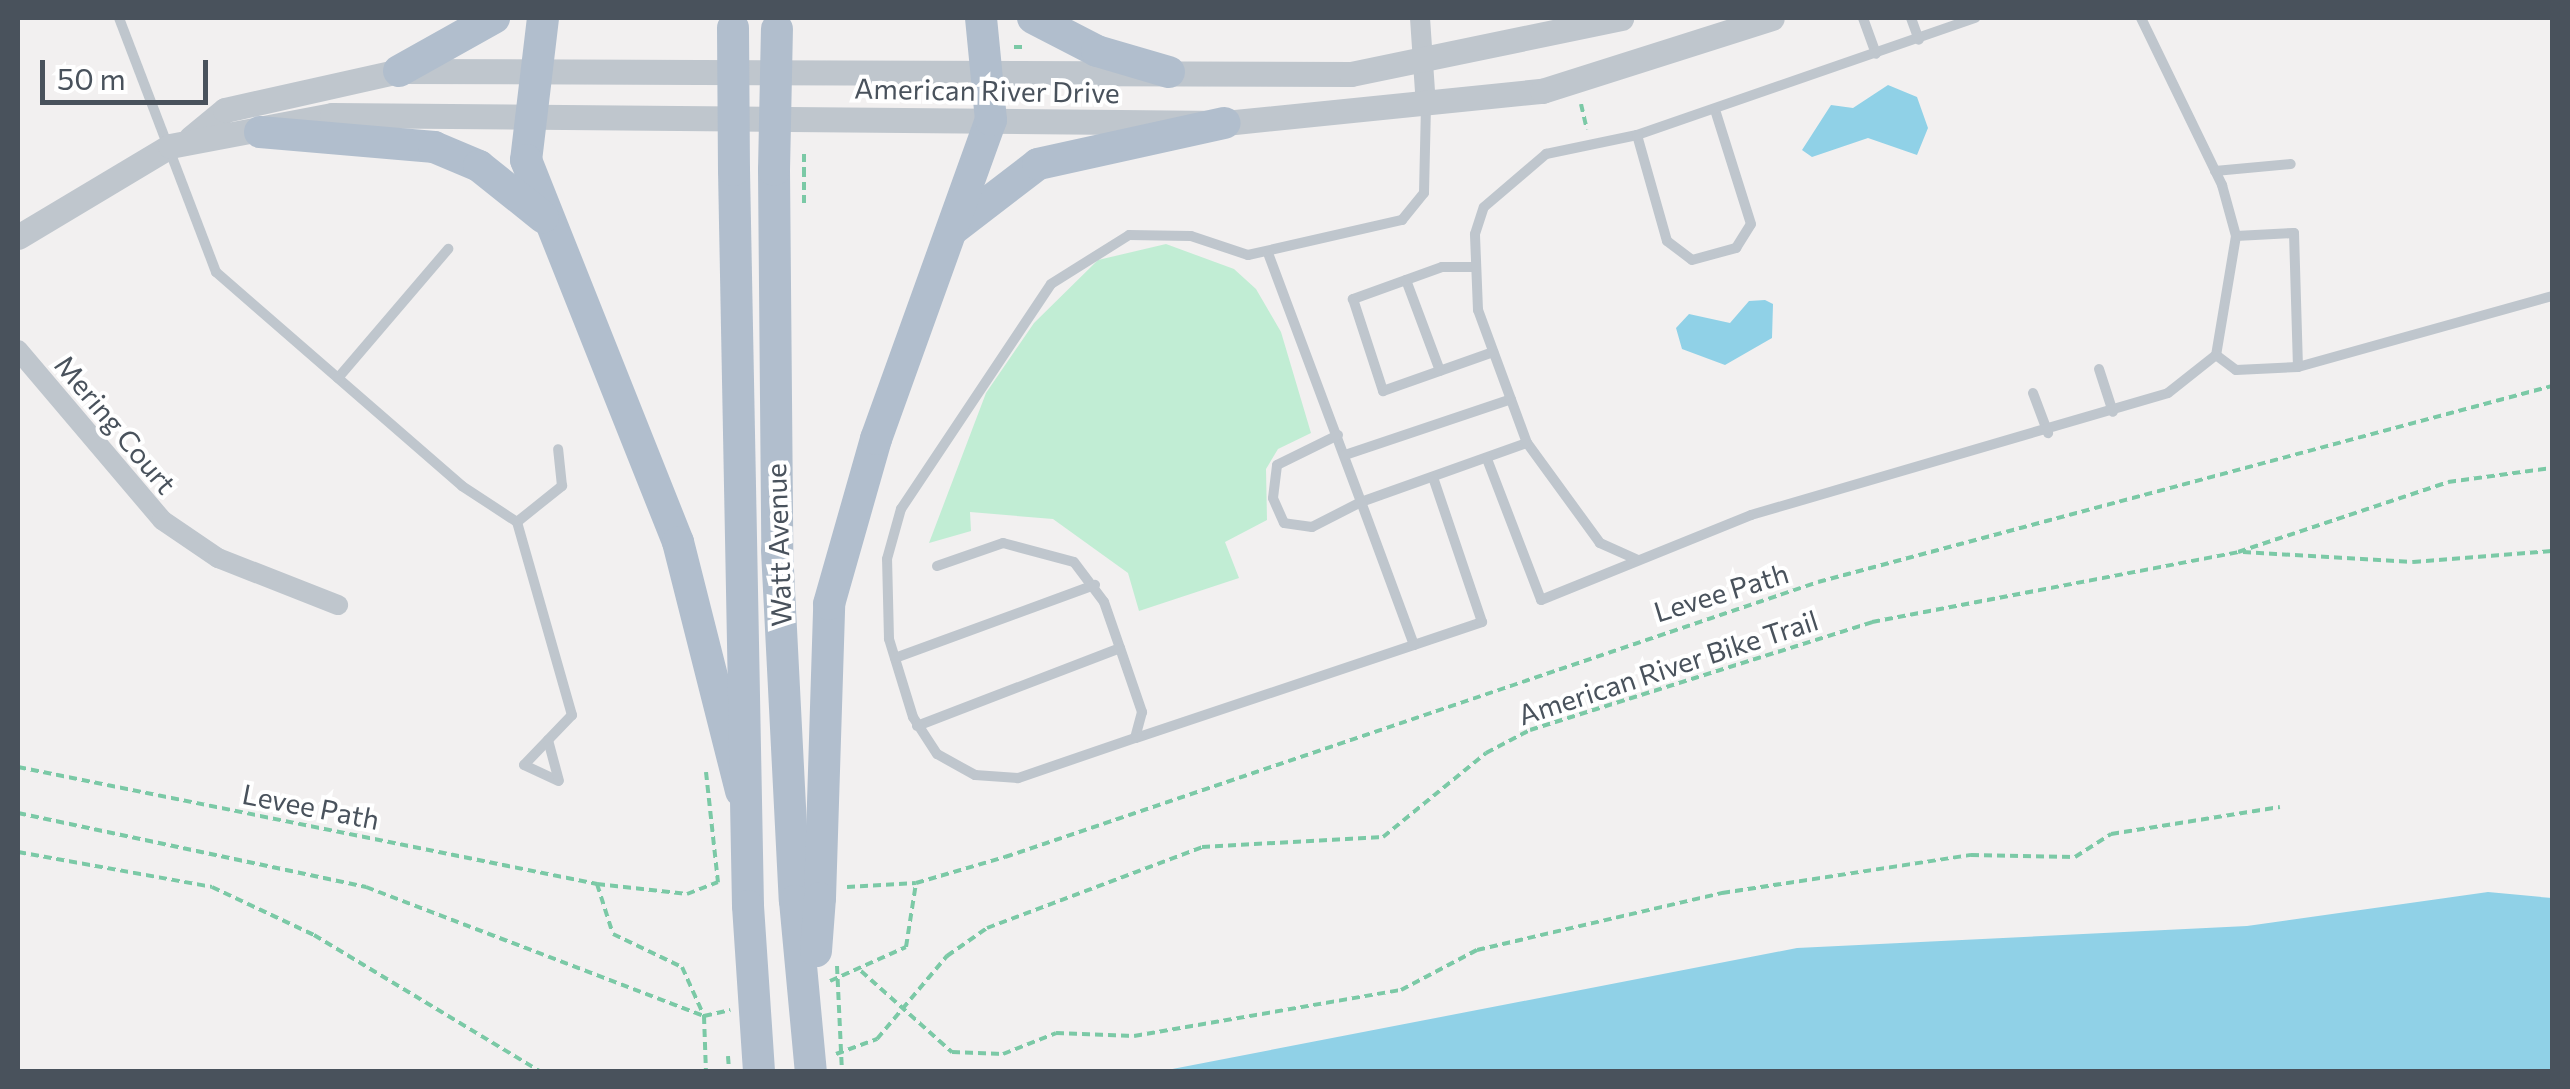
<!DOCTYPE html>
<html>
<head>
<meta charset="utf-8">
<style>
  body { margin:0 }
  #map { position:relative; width:2570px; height:1089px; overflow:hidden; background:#f2f0f0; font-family:Commissioner,sans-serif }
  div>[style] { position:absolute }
  .green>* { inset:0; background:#c1edd4 }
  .water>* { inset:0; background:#90d1e7 }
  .path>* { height:4px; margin-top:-2px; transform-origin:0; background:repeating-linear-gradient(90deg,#7bc9a6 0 8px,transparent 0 13px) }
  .service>* { height:10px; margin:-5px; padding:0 5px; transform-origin:5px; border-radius:5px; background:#bfc6cd }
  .minor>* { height:20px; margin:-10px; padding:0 10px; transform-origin:10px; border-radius:10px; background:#bfc6cd }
  .tertiary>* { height:25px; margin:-12.5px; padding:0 12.5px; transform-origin:12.5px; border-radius:12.5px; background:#bfc6cd }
  .primary>* { height:32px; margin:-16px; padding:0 16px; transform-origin:16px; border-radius:16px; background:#b1becd }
  .path-bridge>* { height:4px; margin-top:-2px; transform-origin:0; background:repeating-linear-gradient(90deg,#7bc9a6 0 8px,transparent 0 13px) }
  .primary-bridge>* { height:32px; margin:-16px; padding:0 16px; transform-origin:16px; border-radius:16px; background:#b1becd }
  span { translate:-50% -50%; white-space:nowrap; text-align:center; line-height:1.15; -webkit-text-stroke:8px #fff; paint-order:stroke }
  .street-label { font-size:28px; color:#49525c }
  .frame { position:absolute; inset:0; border:20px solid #49525c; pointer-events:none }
  .scale { position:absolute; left:40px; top:60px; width:168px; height:45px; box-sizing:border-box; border:5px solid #49525c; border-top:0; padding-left:12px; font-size:30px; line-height:35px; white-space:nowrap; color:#49525c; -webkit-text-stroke:8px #fff; paint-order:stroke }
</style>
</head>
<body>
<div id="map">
  <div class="green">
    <i style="clip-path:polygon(1166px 244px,1234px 269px,1256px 289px,1281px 332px,1311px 433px,1278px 449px,1266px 469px,1267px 520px,1225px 542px,1239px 578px,1139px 611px,1128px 573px,1053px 519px,970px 512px,971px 531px,929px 543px,986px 393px,1034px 323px,1098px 260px)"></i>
  </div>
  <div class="water">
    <i style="clip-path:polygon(1888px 85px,1917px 97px,1928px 128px,1917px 155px,1868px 138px,1812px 157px,1802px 150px,1831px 105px,1853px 108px)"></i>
    <i style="clip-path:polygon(1765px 300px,1773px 304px,1772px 338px,1725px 365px,1682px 349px,1676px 328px,1689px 314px,1730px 323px,1749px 301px)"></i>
    <i style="clip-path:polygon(2488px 892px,2552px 898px,2552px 1071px,1162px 1071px,1797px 948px,2247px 926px)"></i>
  </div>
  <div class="path">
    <i style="left:1014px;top:47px;width:11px"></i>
    <i style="left:1581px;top:104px;width:26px;rotate:77deg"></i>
    <i style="left:804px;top:169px;width:38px;rotate:90deg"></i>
    <i style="left:2243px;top:552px;width:170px;rotate:3.4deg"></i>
    <i style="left:2413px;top:562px;width:139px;rotate:-4.5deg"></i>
    <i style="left:18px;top:767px;width:591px;rotate:11.42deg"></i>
    <i style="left:597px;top:884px;width:91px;rotate:6.3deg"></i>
    <i style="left:687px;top:894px;width:33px;rotate:-21deg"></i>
    <i style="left:706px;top:772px;width:111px;rotate:83.8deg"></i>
    <i style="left:18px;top:813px;width:356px;rotate:12deg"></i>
    <i style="left:366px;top:887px;width:362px;rotate:20.9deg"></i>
    <i style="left:704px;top:1016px;width:27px;rotate:-13deg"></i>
    <i style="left:18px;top:852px;width:197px;rotate:10.2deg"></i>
    <i style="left:212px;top:887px;width:113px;rotate:25.2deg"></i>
    <i style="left:314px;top:935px;width:265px;rotate:31.1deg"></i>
    <i style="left:597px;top:884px;width:52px;rotate:72.3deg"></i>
    <i style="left:613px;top:934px;width:76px;rotate:25.6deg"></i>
    <i style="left:682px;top:967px;width:54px;rotate:65.8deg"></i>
    <i style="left:704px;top:1016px;width:56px;rotate:88deg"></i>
    <i style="left:847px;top:887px;width:69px;rotate:-3.3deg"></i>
    <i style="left:916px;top:883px;width:93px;rotate:-16.3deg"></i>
    <i style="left:1005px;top:857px;width:858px;rotate:-18.69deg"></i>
    <i style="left:1818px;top:582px;width:760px;rotate:-14.95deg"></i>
    <i style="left:861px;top:971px;width:122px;rotate:41.7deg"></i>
    <i style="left:952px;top:1052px;width:51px;rotate:2.2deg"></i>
    <i style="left:1003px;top:1054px;width:57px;rotate:-21.6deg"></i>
    <i style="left:1056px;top:1033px;width:78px;rotate:2.2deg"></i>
    <i style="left:1134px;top:1036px;width:271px;rotate:-9.8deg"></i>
    <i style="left:1401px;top:990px;width:86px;rotate:-27.8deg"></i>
    <i style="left:1477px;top:950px;width:252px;rotate:-13.1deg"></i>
    <i style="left:1722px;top:893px;width:252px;rotate:-8.7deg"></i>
    <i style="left:1971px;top:855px;width:104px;rotate:1.1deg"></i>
    <i style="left:2075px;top:857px;width:43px;rotate:-32.6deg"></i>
    <i style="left:2111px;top:834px;width:171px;rotate:-9.1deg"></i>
    <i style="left:830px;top:981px;width:83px;rotate:-24.1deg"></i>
    <i style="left:906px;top:947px;width:65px;rotate:-81.1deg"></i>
    <i style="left:836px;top:1054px;width:44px;rotate:-20.1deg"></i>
    <i style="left:877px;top:1039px;width:109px;rotate:-49.9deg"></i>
    <i style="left:947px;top:956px;width:49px;rotate:-35deg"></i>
    <i style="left:987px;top:928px;width:230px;rotate:-20.6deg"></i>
    <i style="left:1202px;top:847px;width:181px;rotate:-3.2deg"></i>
    <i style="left:1383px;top:837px;width:133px;rotate:-39.2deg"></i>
    <i style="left:1486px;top:753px;width:50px;rotate:-27.6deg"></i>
    <i style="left:1530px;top:730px;width:359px;rotate:-17.5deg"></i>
    <i style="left:1872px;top:622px;width:373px;rotate:-10.8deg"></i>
    <i style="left:2238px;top:552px;width:221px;rotate:-18.4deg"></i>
    <i style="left:2448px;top:482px;width:105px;rotate:-7.7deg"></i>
  </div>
  <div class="service">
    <i style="left:119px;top:18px;width:272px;rotate:69.1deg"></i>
    <i style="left:216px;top:272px;width:326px;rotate:41deg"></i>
    <i style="left:462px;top:486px;width:66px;rotate:33.2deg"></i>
    <i style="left:517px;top:522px;width:201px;rotate:74.1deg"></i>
    <i style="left:572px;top:715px;width:69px;rotate:133.8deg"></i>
    <i style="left:524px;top:765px;width:38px;rotate:25deg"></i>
    <i style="left:1863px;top:18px;width:38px;rotate:70deg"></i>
    <i style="left:1911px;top:18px;width:23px;rotate:70deg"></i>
    <i style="left:2141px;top:18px;width:186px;rotate:64.1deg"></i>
    <i style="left:2222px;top:185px;width:53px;rotate:74.6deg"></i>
    <i style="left:2236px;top:236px;width:121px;rotate:99.5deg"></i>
    <i style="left:2216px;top:355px;width:25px;rotate:37deg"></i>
    <i style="left:2236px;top:370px;width:62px;rotate:-2.8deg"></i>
    <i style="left:2298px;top:367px;width:264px;rotate:-15.6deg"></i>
    <i style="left:1637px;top:135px;width:110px;rotate:74.2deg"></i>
    <i style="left:1667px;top:241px;width:31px;rotate:37deg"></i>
    <i style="left:1692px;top:260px;width:46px;rotate:-15.3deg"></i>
    <i style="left:1736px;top:248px;width:28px;rotate:-58deg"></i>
    <i style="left:1751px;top:224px;width:120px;rotate:-107.5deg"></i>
    <i style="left:2215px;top:171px;width:76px;rotate:-5.3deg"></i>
    <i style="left:2236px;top:236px;width:58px;rotate:-3deg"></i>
    <i style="left:2294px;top:233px;width:134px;rotate:88.3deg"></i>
    <i style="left:1268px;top:253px;width:266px;rotate:69.5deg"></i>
    <i style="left:1361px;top:502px;width:176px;rotate:-19.6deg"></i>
    <i style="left:1474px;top:267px;width:32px;rotate:180deg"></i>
    <i style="left:1442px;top:267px;width:95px;rotate:160.2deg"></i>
    <i style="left:1353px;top:299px;width:97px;rotate:71.9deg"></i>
    <i style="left:1383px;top:391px;width:117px;rotate:-19.5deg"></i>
    <i style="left:1406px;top:280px;width:97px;rotate:69.5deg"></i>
    <i style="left:2099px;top:369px;width:45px;rotate:72deg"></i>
    <i style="left:338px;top:378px;width:170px;rotate:-49.5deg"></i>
    <i style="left:2033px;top:393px;width:43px;rotate:69.4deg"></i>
    <i style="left:1345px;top:455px;width:175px;rotate:-18.6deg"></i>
    <i style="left:1487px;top:459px;width:151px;rotate:69deg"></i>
    <i style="left:1541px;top:600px;width:227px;rotate:-22deg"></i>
    <i style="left:1751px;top:515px;width:434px;rotate:-16.3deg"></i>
    <i style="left:2168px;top:393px;width:61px;rotate:-38.4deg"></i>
    <i style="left:517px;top:522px;width:58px;rotate:-38.7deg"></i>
    <i style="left:562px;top:486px;width:37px;rotate:-96deg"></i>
    <i style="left:1638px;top:560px;width:42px;rotate:-155.9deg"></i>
    <i style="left:1600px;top:543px;width:124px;rotate:-126.1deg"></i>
    <i style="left:1527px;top:443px;width:142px;rotate:-110.2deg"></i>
    <i style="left:1478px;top:310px;width:76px;rotate:-92.3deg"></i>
    <i style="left:1475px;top:234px;width:28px;rotate:-72deg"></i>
    <i style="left:1484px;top:207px;width:82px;rotate:-40.5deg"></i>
    <i style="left:1546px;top:154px;width:93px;rotate:-11.8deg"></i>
    <i style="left:1637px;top:135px;width:358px;rotate:-19.1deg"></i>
    <i style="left:937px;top:566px;width:70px;rotate:-19.2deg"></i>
    <i style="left:1003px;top:543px;width:73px;rotate:15deg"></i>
    <i style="left:1074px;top:562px;width:50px;rotate:53.1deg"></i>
    <i style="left:1104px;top:602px;width:49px;rotate:70.8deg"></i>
    <i style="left:1120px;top:648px;width:68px;rotate:71deg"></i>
    <i style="left:1142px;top:712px;width:27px;rotate:105deg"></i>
    <i style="left:1135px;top:738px;width:124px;rotate:161.1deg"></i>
    <i style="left:1018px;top:778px;width:43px;rotate:-176deg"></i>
    <i style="left:975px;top:775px;width:43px;rotate:-151.1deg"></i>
    <i style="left:937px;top:754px;width:44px;rotate:-123deg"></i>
    <i style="left:913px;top:717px;width:82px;rotate:-107.1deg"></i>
    <i style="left:889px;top:639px;width:80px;rotate:-91.4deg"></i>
    <i style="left:887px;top:559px;width:52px;rotate:-74.4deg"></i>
    <i style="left:901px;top:509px;width:270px;rotate:-56.3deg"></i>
    <i style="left:1051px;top:284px;width:92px;rotate:-32.1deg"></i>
    <i style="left:1129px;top:235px;width:62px;rotate:0.9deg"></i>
    <i style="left:1191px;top:236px;width:60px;rotate:18.4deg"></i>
    <i style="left:1248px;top:255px;width:158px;rotate:-12.8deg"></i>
    <i style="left:1402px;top:220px;width:35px;rotate:-51deg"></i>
    <i style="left:1424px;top:193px;width:87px;rotate:-88.7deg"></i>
    <i style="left:1414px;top:645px;width:72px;rotate:-18.7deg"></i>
    <i style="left:1482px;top:622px;width:153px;rotate:-108.7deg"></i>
    <i style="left:895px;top:658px;width:213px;rotate:-20.1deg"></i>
    <i style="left:917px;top:726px;width:217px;rotate:-21deg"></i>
    <i style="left:1136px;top:738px;width:293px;rotate:-18.5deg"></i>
    <i style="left:1414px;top:645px;width:153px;rotate:-110.3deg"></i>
    <i style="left:1361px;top:502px;width:55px;rotate:153deg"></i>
    <i style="left:1312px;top:527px;width:28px;rotate:-172deg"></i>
    <i style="left:1284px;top:523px;width:27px;rotate:-114deg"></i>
    <i style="left:1273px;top:498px;width:33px;rotate:-83deg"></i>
    <i style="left:1277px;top:465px;width:68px;rotate:-26.2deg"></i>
    <i style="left:548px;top:740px;width:42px;rotate:75deg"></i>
  </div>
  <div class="minor">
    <i style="left:1420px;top:18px;width:87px;rotate:86.1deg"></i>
    <i style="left:18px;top:350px;width:223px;rotate:49.7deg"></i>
    <i style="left:162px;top:520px;width:68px;rotate:34.2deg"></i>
    <i style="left:218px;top:558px;width:129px;rotate:21.4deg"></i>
  </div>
  <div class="tertiary">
    <i style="left:191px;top:138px;width:44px;rotate:-39.5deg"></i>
    <i style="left:225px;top:110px;width:178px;rotate:-12.6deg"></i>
    <i style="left:399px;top:71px;width:952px;rotate:0.18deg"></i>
    <i style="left:1351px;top:74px;width:276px;rotate:-11.7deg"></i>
    <i style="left:18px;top:237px;width:177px;rotate:-30.9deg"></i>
    <i style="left:170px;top:146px;width:165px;rotate:-10.8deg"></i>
    <i style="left:332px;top:115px;width:893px;rotate:0.51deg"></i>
    <i style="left:1225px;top:123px;width:319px;rotate:-5.8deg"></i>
    <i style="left:1542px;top:91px;width:241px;rotate:-17.6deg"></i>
  </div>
  <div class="primary">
    <i style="left:543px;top:18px;width:143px;rotate:96.8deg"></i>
    <i style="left:526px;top:160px;width:411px;rotate:68.3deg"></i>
    <i style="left:678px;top:542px;width:257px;rotate:75.8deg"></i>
    <i style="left:1033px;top:18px;width:72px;rotate:27.3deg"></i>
    <i style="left:1097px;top:51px;width:75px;rotate:16.3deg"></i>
    <i style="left:399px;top:71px;width:109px;rotate:-29.2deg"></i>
    <i style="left:260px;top:132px;width:175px;rotate:4.9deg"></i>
    <i style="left:434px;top:147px;width:49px;rotate:22.9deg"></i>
    <i style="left:479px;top:166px;width:82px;rotate:38.6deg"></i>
    <i style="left:734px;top:170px;width:736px;rotate:88.91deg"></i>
    <i style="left:774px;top:170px;width:380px;rotate:89.5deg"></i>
    <i style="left:777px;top:550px;width:351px;rotate:87.1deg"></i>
    <i style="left:952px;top:230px;width:108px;rotate:-37.5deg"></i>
    <i style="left:1038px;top:164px;width:191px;rotate:-12.4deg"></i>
    <i style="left:820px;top:898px;width:294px;rotate:-88.2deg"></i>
    <i style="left:829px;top:604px;width:172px;rotate:-74.1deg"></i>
    <i style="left:876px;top:439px;width:339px;rotate:-70.2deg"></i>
    <i style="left:991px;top:120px;width:102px;rotate:-95.6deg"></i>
  </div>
  <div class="path-bridge">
    <i style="left:804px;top:154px;width:15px;rotate:90deg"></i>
    <i style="left:837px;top:966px;width:106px;rotate:87.3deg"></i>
    <i style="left:728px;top:1056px;width:16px;rotate:86deg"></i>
  </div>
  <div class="primary-bridge">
    <i style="left:733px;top:28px;width:142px;rotate:89.6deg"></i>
    <i style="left:774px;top:170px;width:141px;rotate:-88.8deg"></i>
    <i style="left:795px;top:901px;width:172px;rotate:84.7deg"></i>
    <i style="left:748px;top:906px;width:166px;rotate:86.2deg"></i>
    <i style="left:816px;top:951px;width:53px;rotate:-85.7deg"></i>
  </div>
  <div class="street-label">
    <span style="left:987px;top:90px;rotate:1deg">American River Drive</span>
    <span style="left:116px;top:424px;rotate:50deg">Mering Court</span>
    <span style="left:778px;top:545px;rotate:-92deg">Watt Avenue</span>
    <span style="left:1721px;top:592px;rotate:-17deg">Levee Path</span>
    <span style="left:1668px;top:667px;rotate:-18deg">American River Bike Trail</span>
    <span style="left:311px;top:806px;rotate:11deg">Levee Path</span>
  </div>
  <div class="frame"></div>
  <div class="scale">50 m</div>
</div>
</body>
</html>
